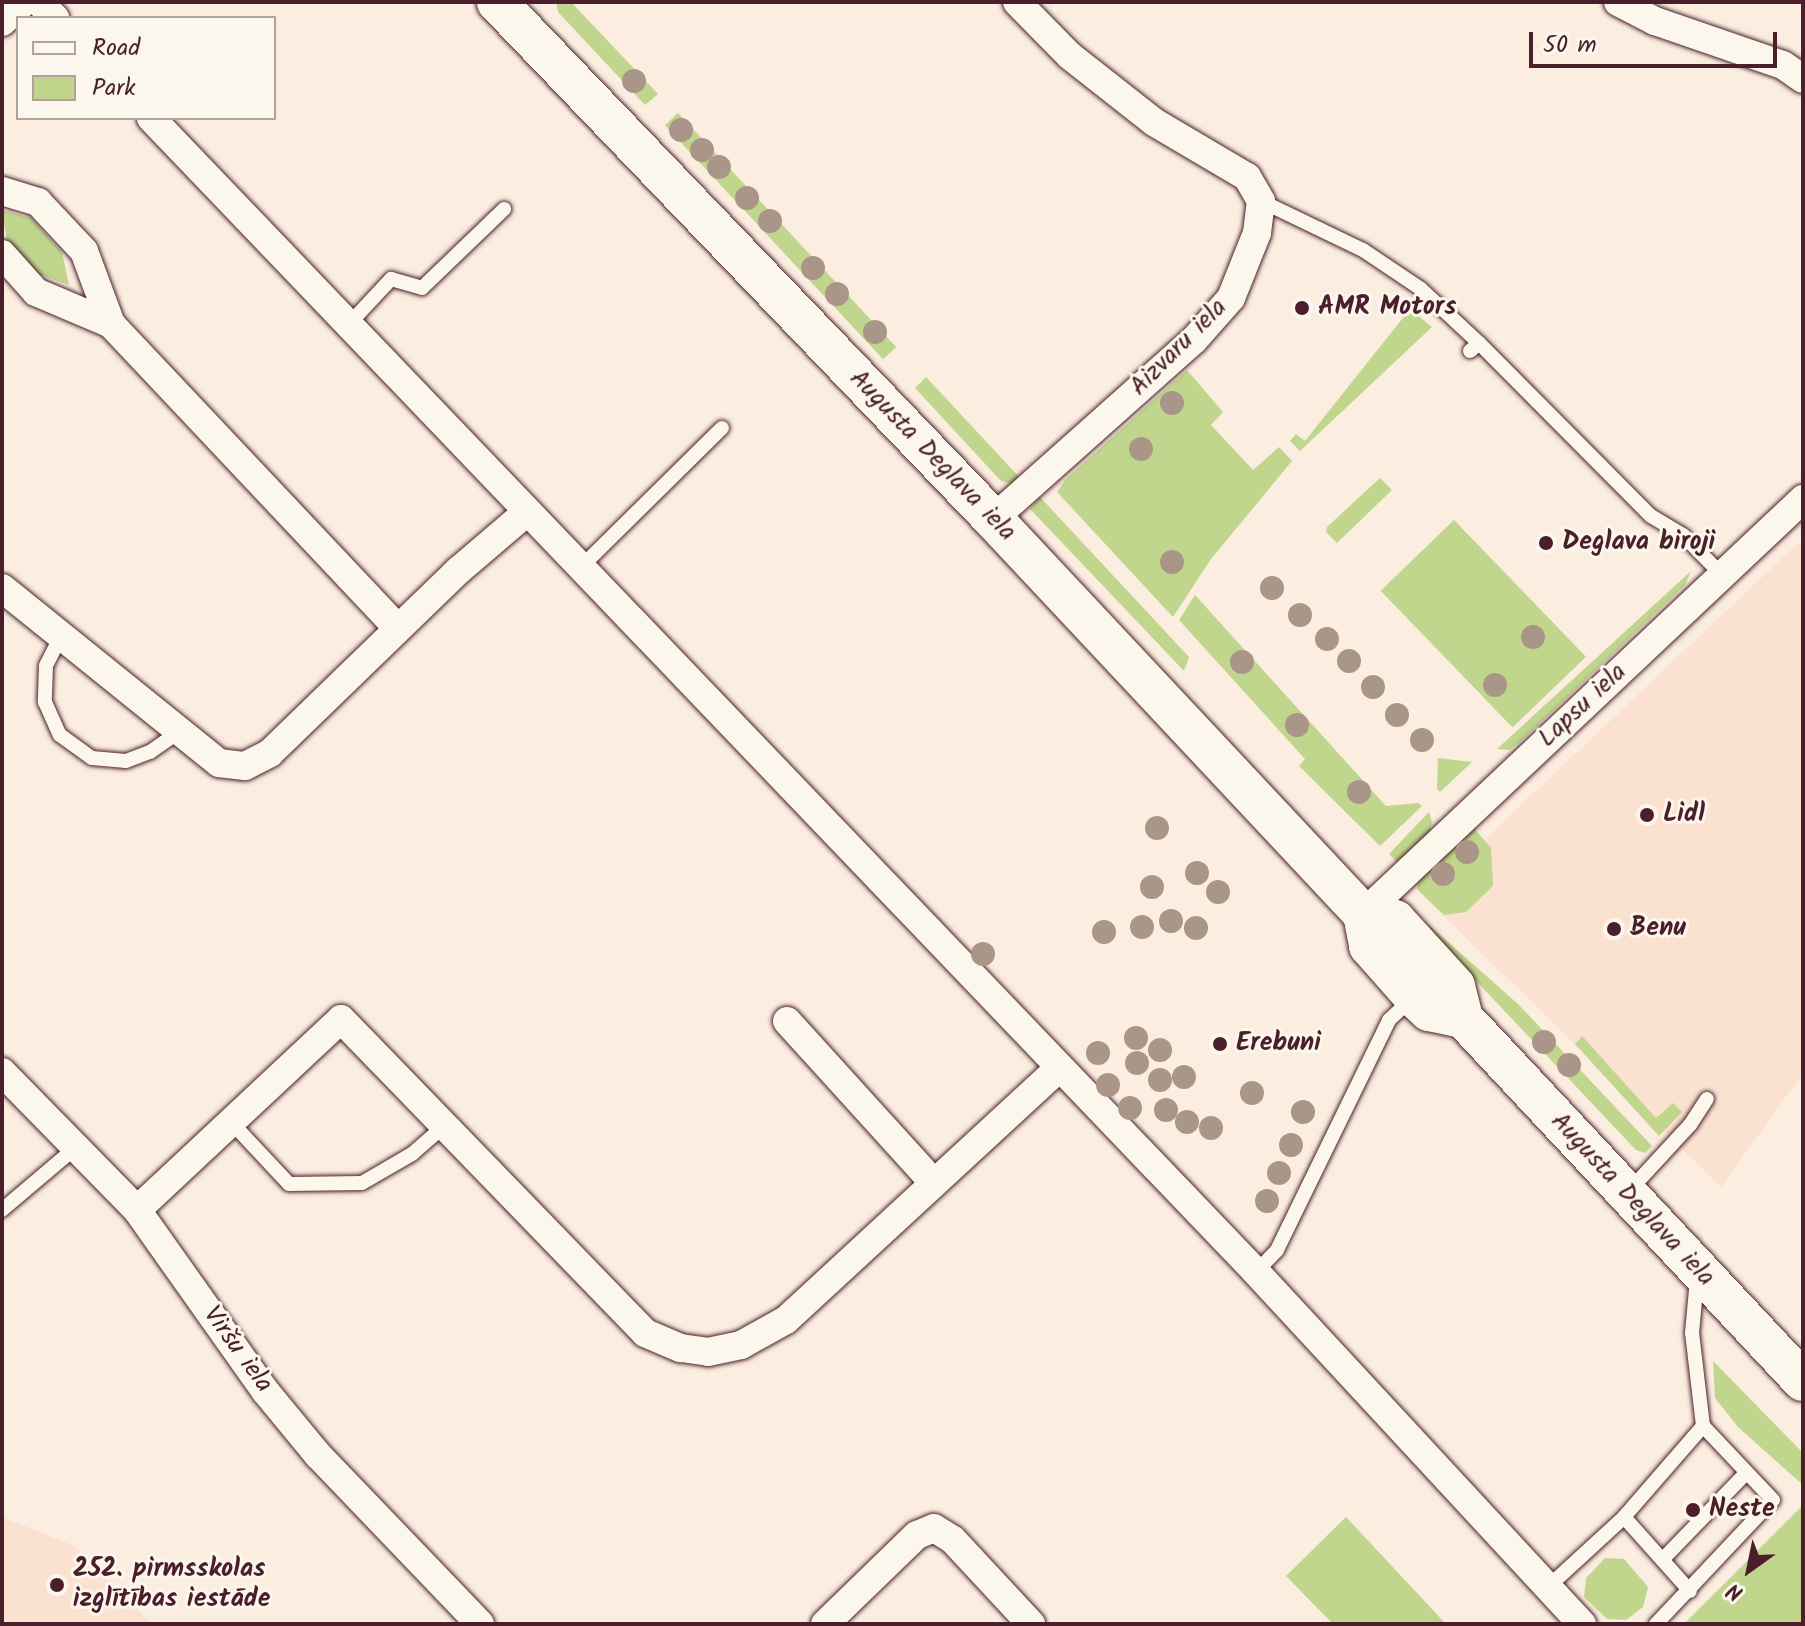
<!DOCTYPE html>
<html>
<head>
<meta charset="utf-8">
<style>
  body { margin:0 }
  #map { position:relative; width:1805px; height:1626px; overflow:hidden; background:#fbeddf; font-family:Kalam,sans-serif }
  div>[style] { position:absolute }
  .built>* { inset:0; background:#fbe2d0 }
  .green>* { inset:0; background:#c0d68c; transform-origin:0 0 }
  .roads { filter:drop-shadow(0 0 2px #4a1f2b) drop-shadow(0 0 2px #4a1f2b) }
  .lane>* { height:14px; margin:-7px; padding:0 7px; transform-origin:7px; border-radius:7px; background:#fbf7ec }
  .street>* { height:28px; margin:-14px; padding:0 14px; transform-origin:14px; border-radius:14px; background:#fbf7ec }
  .secondary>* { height:40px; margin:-20px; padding:0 20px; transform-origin:20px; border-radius:20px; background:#fbf7ec }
  .trees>* { width:24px; height:24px; margin:-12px; border-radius:50%; background:#aa9589 }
  .dots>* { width:22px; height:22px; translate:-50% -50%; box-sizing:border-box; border:4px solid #fbf7ec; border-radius:50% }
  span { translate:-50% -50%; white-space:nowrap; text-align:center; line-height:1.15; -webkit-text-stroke:6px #fbf7ec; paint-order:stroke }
  .poi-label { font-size:26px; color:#4a1f2b; font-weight:700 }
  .left { translate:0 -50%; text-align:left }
  .street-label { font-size:26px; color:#4a1f2b }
  .frame { position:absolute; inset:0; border:4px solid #4a1f2b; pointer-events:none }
  .legend { position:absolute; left:16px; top:16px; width:260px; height:104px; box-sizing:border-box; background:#fbf7ec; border:2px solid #b4a19f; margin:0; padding:10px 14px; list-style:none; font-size:24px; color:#4a1f2b }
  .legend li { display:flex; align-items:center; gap:16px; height:40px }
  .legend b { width:40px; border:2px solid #b4a19f }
  .north { position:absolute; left:1709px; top:1530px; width:80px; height:80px; -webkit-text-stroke:6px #fbf7ec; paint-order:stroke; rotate:213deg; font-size:22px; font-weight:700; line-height:32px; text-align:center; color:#4a1f2b }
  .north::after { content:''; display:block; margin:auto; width:28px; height:36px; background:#4a1f2b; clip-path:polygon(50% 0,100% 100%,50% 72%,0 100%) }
  .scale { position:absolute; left:1529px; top:32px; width:248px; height:36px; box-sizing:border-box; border:4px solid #4a1f2b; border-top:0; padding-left:10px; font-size:24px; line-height:28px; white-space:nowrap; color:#4a1f2b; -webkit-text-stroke:6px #fbf7ec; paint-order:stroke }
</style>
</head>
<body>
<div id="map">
  <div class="built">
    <i style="clip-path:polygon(1798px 543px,1803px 545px,1803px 1073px,1721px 1187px,1424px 897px)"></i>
    <i style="clip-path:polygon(2px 1517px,72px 1545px,152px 1624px,2px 1624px)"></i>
  </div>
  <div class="green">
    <i style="clip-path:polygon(556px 2px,571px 2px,658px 94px,645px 105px,558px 12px)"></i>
    <i style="left:678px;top:113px;width:320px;height:18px;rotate:47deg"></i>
    <i style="clip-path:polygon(2px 210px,31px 218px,62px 252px,69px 285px,32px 272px,8px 247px)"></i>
    <i style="clip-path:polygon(1410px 309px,1432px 327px,1300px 451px,1290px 441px,1296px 434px,1305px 441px)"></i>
    <i style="clip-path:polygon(1187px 370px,1223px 412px,1211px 425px,1253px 470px,1279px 447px,1292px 461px,1211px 559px,1173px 617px,1057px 492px,1065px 480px)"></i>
    <i style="clip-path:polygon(926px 377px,1022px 480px,1013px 484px,1001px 481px,915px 388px)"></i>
    <i style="clip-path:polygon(1380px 478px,1392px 490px,1337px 543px,1326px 532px,1327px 527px)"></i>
    <i style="clip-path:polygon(1040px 497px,1189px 657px,1184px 671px,1030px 509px)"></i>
    <i style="left:1454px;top:520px;width:190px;height:102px;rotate:46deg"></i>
    <i style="clip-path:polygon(1691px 571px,1685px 585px,1520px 742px,1509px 750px,1497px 749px)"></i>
    <i style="clip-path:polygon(1195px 595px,1386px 806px,1418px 803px,1422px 806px,1380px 846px,1299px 766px,1305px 759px,1179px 620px)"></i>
    <i style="clip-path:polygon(1438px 758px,1472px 762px,1440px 792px,1437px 789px)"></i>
    <i style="clip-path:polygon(1429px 812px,1432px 822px,1429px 835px,1397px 862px,1389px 854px)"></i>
    <i style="clip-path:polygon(1473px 827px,1491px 848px,1493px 886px,1466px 912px,1444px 915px,1417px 889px,1418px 880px)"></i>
    <i style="clip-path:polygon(1430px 926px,1518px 1004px,1652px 1146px,1645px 1153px,1636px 1150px,1427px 929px)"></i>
    <i style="clip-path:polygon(1582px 1036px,1656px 1118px,1673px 1103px,1682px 1112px,1659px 1136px,1575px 1044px)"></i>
    <i style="clip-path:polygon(1713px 1361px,1803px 1453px,1803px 1485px,1738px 1427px,1715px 1398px)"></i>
    <i style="clip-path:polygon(1802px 1506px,1803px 1624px,1684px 1624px)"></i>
    <i style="clip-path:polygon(1346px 1517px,1446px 1624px,1333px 1624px,1286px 1576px)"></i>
    <i style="clip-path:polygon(1605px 1558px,1624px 1559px,1648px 1587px,1643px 1607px,1626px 1620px,1607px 1619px,1584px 1597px,1586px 1578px)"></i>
  </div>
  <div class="roads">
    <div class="lane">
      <i style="left:1261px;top:201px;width:113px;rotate:25.7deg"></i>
      <i style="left:1363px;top:250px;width:70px;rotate:33.9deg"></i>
      <i style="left:1421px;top:289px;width:79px;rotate:43deg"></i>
      <i style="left:349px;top:324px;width:62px;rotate:-47deg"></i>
      <i style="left:391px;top:279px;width:32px;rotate:16deg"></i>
      <i style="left:422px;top:288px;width:114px;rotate:-43.9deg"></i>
      <i style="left:1470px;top:351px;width:12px;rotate:-42deg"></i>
      <i style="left:1479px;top:343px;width:244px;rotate:45.2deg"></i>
      <i style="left:1651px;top:516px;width:37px;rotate:31deg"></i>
      <i style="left:1683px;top:535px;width:56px;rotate:45.7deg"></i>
      <i style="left:581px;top:567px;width:198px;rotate:-44.6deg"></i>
      <i style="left:60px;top:638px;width:31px;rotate:117deg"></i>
      <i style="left:46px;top:666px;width:36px;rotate:92deg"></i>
      <i style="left:45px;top:702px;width:36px;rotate:66deg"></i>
      <i style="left:60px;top:735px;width:39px;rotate:36deg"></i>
      <i style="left:92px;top:758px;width:34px;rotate:5deg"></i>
      <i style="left:126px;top:761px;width:26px;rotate:-21deg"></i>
      <i style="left:150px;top:752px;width:35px;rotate:-35deg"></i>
      <i style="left:232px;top:1123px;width:83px;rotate:46.9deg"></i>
      <i style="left:289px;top:1184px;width:73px;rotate:-0.8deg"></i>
      <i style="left:362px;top:1183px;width:58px;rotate:-30.1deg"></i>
      <i style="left:412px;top:1154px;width:43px;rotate:-41.2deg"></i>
      <i style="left:1629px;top:1191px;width:90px;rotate:-47.3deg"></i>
      <i style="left:1690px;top:1125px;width:31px;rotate:-57deg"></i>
      <i style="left:2px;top:1210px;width:94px;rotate:-40.3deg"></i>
      <i style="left:1256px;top:1272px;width:30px;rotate:-46deg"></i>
      <i style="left:1277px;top:1250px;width:256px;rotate:-64deg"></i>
      <i style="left:1389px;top:1020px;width:33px;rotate:-43deg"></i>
      <i style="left:1624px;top:1517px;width:99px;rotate:48.3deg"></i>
      <i style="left:1663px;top:1559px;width:118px;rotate:-46deg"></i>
      <i style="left:1548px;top:1587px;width:103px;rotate:-42.6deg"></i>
      <i style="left:1624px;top:1517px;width:121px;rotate:-49deg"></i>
      <i style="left:1656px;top:1624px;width:170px;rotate:-46.7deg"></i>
      <i style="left:1773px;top:1500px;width:102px;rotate:-133.4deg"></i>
      <i style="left:1703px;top:1426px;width:94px;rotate:-96.7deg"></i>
      <i style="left:1692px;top:1333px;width:54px;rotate:-84.7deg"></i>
    </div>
    <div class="street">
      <i style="left:39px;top:2px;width:23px;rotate:45deg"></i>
      <i style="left:1618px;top:2px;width:42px;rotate:27.2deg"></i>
      <i style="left:1655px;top:21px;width:135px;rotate:19deg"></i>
      <i style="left:1783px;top:65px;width:24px;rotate:35deg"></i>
      <i style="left:2px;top:22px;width:30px;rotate:-42deg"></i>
      <i style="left:151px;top:118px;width:1598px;rotate:46.24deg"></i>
      <i style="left:1256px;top:1272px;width:480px;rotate:47.2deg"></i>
      <i style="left:2px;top:191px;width:38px;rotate:17deg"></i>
      <i style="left:38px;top:202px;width:67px;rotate:46.8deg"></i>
      <i style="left:84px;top:251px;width:78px;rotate:69.7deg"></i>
      <i style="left:111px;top:324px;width:417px;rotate:46.7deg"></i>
      <i style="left:2px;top:254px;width:51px;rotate:48.2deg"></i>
      <i style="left:36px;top:292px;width:82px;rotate:23.1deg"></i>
      <i style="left:993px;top:519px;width:269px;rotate:-41.7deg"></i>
      <i style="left:1194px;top:340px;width:56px;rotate:-48.6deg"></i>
      <i style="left:1231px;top:298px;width:70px;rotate:-68.2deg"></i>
      <i style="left:1257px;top:233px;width:32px;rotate:-83deg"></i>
      <i style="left:1261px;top:201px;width:28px;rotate:-120deg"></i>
      <i style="left:1247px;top:177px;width:108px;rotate:-149.4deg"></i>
      <i style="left:1154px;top:122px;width:108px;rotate:-141.8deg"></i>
      <i style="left:1069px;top:55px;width:74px;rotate:-134.5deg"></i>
      <i style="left:2px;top:588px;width:279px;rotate:38.9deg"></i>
      <i style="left:219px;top:763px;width:26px;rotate:7deg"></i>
      <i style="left:245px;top:766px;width:28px;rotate:-27deg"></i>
      <i style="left:270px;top:753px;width:263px;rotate:-44.1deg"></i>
      <i style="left:459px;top:570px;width:89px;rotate:-40.5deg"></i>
      <i style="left:1363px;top:914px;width:605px;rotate:-43.33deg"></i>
      <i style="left:787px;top:1021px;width:217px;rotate:47.8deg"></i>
      <i style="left:2px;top:1072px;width:193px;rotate:45.6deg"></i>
      <i style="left:137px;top:1210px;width:223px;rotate:54.7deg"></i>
      <i style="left:266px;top:1392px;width:82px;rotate:50.5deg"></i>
      <i style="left:318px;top:1455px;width:234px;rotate:46.2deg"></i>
      <i style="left:137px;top:1210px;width:279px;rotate:-43.1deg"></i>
      <i style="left:341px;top:1019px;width:437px;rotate:45.9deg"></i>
      <i style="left:645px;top:1333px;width:39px;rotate:23deg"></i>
      <i style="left:681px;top:1348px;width:27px;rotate:8deg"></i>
      <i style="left:708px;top:1352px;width:34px;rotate:-12deg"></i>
      <i style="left:741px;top:1345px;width:51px;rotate:-29.1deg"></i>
      <i style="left:786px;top:1320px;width:372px;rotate:-42.7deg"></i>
      <i style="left:825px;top:1624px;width:128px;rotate:-44.1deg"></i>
      <i style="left:917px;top:1535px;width:18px;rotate:-22deg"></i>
      <i style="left:934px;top:1528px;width:22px;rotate:32deg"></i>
      <i style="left:953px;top:1540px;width:115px;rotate:47.1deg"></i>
    </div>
    <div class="secondary">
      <i style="left:497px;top:2px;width:716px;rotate:46.19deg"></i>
      <i style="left:993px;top:519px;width:541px;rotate:46.87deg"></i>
      <i style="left:1363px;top:914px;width:33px;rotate:79deg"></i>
      <i style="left:1369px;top:946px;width:68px;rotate:48.6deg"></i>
      <i style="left:1414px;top:997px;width:21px;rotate:43deg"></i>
      <i style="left:1429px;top:1011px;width:35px;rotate:12deg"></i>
      <i style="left:1363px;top:914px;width:33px;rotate:11deg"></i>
      <i style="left:1395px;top:920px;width:89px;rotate:47.7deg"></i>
      <i style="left:1455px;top:986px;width:33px;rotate:76deg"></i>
      <i style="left:1463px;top:1018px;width:497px;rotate:46.9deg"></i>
    </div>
  </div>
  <div class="trees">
    <i style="left:634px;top:81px"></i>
    <i style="left:681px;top:130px"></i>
    <i style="left:702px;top:150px"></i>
    <i style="left:719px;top:167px"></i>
    <i style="left:747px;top:198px"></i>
    <i style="left:770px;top:221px"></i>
    <i style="left:813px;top:268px"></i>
    <i style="left:837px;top:294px"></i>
    <i style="left:875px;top:332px"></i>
    <i style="left:1172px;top:403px"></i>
    <i style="left:1141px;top:449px"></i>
    <i style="left:1172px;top:562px"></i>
    <i style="left:1272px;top:588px"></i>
    <i style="left:1300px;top:615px"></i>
    <i style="left:1533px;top:637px"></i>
    <i style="left:1327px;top:639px"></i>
    <i style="left:1349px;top:661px"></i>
    <i style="left:1242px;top:662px"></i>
    <i style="left:1495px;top:685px"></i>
    <i style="left:1373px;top:687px"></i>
    <i style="left:1397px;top:715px"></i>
    <i style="left:1297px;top:725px"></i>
    <i style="left:1422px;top:740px"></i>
    <i style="left:1359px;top:792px"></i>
    <i style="left:1157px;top:828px"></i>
    <i style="left:1467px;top:852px"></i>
    <i style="left:1197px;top:873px"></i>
    <i style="left:1443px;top:874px"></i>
    <i style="left:1152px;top:887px"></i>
    <i style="left:1218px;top:892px"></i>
    <i style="left:1171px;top:921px"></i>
    <i style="left:1142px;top:927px"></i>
    <i style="left:1196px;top:928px"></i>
    <i style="left:1104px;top:932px"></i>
    <i style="left:983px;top:954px"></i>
    <i style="left:1136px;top:1038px"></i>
    <i style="left:1544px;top:1042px"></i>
    <i style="left:1160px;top:1050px"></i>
    <i style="left:1098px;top:1053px"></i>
    <i style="left:1137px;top:1063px"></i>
    <i style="left:1569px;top:1065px"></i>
    <i style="left:1184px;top:1077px"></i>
    <i style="left:1160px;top:1080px"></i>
    <i style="left:1108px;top:1085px"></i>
    <i style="left:1252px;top:1093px"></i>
    <i style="left:1130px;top:1108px"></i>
    <i style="left:1166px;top:1110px"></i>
    <i style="left:1303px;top:1112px"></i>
    <i style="left:1187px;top:1122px"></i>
    <i style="left:1211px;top:1128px"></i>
    <i style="left:1291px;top:1145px"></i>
    <i style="left:1279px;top:1173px"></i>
    <i style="left:1267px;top:1201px"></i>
  </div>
  <div class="dots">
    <i style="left:1302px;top:308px;background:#4a1f2b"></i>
    <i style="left:1546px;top:543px;background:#4a1f2b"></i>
    <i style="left:1647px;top:815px;background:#4a1f2b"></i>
    <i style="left:1614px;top:929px;background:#4a1f2b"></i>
    <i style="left:1220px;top:1044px;background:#4a1f2b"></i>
    <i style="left:1693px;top:1510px;background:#4a1f2b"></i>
    <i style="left:57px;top:1585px;background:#4a1f2b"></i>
  </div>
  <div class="poi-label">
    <span class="left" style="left:1318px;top:308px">AMR Motors</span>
    <span class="left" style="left:1562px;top:543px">Deglava biroji</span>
    <span class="left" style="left:1663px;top:815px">Lidl</span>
    <span class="left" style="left:1630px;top:929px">Benu</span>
    <span class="left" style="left:1236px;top:1044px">Erebuni</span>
    <span class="left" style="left:1709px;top:1510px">Neste</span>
    <span class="left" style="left:73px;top:1585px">252. pirmsskolas<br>izglītības iestāde</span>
  </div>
  <div class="street-label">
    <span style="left:1179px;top:348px;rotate:-45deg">Aizvaru iela</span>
    <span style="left:932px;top:456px;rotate:46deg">Augusta Deglava iela</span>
    <span style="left:1583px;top:706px;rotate:-43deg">Lapsu iela</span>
    <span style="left:1632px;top:1200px;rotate:47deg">Augusta Deglava iela</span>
    <span style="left:237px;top:1350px;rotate:54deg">Viršu iela</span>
  </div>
  <div class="frame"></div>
  <ul class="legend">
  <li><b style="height:10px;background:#fbf7ec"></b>Road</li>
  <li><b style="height:22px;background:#c0d68c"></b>Park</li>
  </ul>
  <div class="north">N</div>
  <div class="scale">50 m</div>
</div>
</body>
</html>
